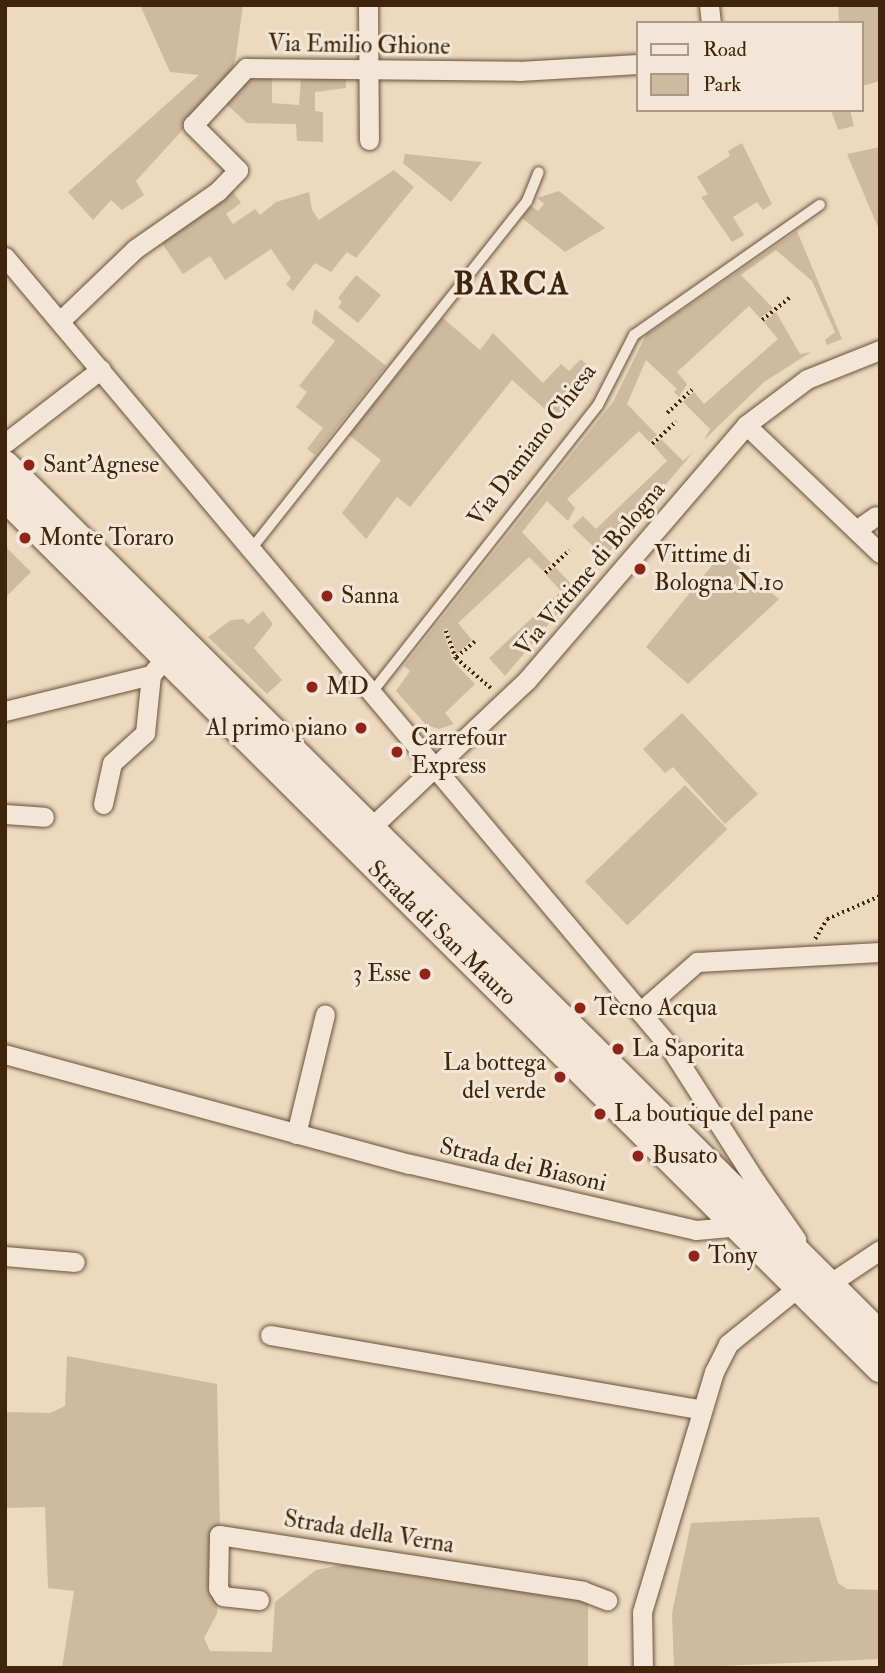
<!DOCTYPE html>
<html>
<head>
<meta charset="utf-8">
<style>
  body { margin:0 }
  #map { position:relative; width:885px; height:1673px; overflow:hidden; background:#ecd9c0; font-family:"IM FELL Double Pica",serif }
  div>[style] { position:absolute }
  .green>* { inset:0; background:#cebaa1; transform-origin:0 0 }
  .path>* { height:3.5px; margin-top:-1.75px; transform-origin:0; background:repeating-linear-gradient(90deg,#3e250c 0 2px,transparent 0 5.5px) }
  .roads { filter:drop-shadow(0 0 2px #6a5239) drop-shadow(0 0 2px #6a5239) }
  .lane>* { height:10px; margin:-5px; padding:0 5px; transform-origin:5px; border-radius:5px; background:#f3e6d6 }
  .street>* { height:19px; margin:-9.5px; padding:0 9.5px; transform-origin:9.5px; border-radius:9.5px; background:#f3e6d6 }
  .secondary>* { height:28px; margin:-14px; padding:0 14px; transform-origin:14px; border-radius:14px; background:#f3e6d6 }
  .dots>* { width:19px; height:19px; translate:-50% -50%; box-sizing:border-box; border:4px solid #f3e6d6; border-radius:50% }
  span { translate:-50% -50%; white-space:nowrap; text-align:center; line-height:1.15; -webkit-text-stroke:6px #f3e6d6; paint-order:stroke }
  .street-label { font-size:24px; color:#3e250c }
  .poi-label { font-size:24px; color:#3e250c }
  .left { translate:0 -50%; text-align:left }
  .right { translate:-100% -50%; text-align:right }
  .district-label { font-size:32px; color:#3e250c; font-weight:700; letter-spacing:2px }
  .frame { position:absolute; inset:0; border:7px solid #3e250c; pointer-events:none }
  .legend { position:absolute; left:636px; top:21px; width:228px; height:91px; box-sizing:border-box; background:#f3e6d6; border:2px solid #ab9985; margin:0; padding:9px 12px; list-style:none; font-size:21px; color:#3e250c }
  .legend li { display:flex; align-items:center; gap:14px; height:35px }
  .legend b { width:35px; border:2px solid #ab9985 }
</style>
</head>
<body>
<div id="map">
  <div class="green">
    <i style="clip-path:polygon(140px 5px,243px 5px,236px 56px,230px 78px,136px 181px,144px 195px,122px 210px,111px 200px,93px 220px,68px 192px,199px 75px,170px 72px)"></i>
    <i style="clip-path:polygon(838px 5px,880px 5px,880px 81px,862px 86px,862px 23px,839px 23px)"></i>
    <i style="clip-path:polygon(249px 74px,272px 76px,272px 103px,299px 105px,301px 76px,346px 78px,346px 88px,315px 92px,315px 111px,323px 112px,323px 142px,297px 141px,296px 124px,247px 123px,224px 102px)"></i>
    <i style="clip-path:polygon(831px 110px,850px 110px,854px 126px,838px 130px)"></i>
    <i style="clip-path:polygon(742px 143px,772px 204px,763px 210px,757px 202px,733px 217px,744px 235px,732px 242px,701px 197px,708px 194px,697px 177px,730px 156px,728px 151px)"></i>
    <i style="clip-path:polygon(880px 147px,880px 232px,847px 154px)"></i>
    <i style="clip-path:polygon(405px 154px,434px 157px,482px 162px,451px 202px,403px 163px)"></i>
    <i style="clip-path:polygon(394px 170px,414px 187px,356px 258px,347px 252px,331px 272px,315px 263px,293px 291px,286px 284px,291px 278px,271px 249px,225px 280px,210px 256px,183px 274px,160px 240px,231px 189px,241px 203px,226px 214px,233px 224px,255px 209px,260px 215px,276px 202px,309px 192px,312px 210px,319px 220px)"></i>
    <i style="clip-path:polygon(559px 191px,605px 228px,565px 252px,522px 218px,531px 206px,538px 211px,544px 204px,537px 198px)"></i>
    <i style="clip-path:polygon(797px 231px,842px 339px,827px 345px,825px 340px,835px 332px,812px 281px,776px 250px,741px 275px,773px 308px,760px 318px,749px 306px,677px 372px,687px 384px,679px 397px,674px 392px,677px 389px,646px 360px,627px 404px,657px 435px,649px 442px,639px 431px,567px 499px,575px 508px,568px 521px,547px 501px,522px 532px,551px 563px,543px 571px,529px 557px,458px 623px,472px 640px,457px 654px,447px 628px,443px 631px,453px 661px,475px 684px,445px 713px,454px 724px,439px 729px,426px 725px,396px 691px,410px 671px,404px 666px,613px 402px,646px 335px)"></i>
    <i style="clip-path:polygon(356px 275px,381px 295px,358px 323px,338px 307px,342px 302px,338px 298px)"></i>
    <i style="clip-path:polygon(315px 309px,386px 366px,315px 455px,307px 449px,323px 428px,296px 407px,307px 392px,299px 386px,335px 341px,312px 323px)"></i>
    <i style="clip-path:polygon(776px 312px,800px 354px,811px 352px,764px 382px,704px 440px,710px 429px,683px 402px,694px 392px,704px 404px,778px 339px,764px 322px)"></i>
    <i style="clip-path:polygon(443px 318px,480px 350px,493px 333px,543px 383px,561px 364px,569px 371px,581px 359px,594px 372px,555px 418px,512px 380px,410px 507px,397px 497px,366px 539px,342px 513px,381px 460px,349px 435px)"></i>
    <i style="clip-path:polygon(661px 439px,683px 461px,694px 451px,596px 568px,593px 565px,600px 553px,572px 526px,583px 516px,596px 529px,667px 461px,654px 446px)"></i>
    <i style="clip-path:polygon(5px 546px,31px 572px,5px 598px)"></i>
    <i style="clip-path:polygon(722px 553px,779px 599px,688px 684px,646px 647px)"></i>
    <i style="clip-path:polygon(555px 567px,573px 586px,583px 577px,586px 580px,505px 676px,489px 658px,561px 591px,546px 575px)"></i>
    <i style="clip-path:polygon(263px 611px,273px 624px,254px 648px,282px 680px,267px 694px,208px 637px,231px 620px,243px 619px,248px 624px)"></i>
    <i style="clip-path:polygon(682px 713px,758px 794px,725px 824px,673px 767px,665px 773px,643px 749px)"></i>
    <i style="left:685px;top:785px;width:61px;height:139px;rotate:46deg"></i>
    <i style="clip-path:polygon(67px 1356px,217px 1384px,220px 1529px,217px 1614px,204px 1638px,210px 1651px,272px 1652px,275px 1602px,316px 1570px,347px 1564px,588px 1602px,588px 1666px,62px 1668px,74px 1591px,48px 1588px,45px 1507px,5px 1508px,5px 1412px,50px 1413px,65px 1406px)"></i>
    <i style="clip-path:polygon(819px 1517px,838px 1583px,847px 1589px,880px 1590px,880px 1659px,674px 1668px,672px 1613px,691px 1523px)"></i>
  </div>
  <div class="path">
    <i style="left:762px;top:320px;width:35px;rotate:-39deg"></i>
    <i style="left:667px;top:413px;width:34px;rotate:-43deg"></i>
    <i style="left:652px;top:444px;width:33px;rotate:-43deg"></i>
    <i style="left:545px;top:573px;width:33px;rotate:-43deg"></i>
    <i style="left:446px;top:631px;width:29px;rotate:70deg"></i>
    <i style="left:475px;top:642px;width:25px;rotate:140deg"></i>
    <i style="left:456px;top:658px;width:48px;rotate:40.7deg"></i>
    <i style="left:815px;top:939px;width:23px;rotate:-59deg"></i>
    <i style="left:827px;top:919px;width:58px;rotate:-23.5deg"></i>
  </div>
  <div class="roads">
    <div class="lane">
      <i style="left:252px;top:548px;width:443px;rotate:-51.6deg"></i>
      <i style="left:527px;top:201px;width:31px;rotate:-68deg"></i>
      <i style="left:373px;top:691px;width:364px;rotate:-51.8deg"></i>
      <i style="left:598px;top:405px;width:79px;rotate:-62.8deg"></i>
      <i style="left:634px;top:335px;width:227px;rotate:-35deg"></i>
    </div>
    <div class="street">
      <i style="left:368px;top:5px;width:135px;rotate:89.6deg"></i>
      <i style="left:709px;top:5px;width:18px;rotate:84deg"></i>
      <i style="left:5px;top:257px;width:1031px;rotate:49.92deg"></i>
      <i style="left:669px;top:1046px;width:161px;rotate:57.4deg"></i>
      <i style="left:756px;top:1182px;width:46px;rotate:108.8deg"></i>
      <i style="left:741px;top:1226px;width:45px;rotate:174.9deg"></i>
      <i style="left:696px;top:1230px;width:294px;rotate:-167deg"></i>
      <i style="left:409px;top:1164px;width:419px;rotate:-164.8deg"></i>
      <i style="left:60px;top:321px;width:104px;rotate:-43.8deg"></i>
      <i style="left:135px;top:249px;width:101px;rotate:-34.9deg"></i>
      <i style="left:218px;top:191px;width:29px;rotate:-46deg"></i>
      <i style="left:238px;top:170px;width:64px;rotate:-135deg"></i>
      <i style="left:193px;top:125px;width:78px;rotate:-47.1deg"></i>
      <i style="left:246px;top:68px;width:273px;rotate:0.6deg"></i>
      <i style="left:519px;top:71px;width:119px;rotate:-3.4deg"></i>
      <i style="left:746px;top:425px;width:185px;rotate:43.7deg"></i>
      <i style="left:5px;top:443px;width:121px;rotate:-37.6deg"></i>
      <i style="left:856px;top:530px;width:24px;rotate:-35deg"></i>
      <i style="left:5px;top:711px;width:150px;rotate:-13.9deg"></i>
      <i style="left:103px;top:804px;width:42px;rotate:-77.6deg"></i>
      <i style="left:112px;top:763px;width:45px;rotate:-42.3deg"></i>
      <i style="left:145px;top:733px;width:58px;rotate:-84.1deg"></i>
      <i style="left:151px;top:675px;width:22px;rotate:-51deg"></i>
      <i style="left:5px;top:814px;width:39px;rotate:4deg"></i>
      <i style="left:361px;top:837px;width:228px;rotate:-43.4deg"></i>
      <i style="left:527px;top:680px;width:336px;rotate:-49.3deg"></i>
      <i style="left:746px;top:425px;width:76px;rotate:-37deg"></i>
      <i style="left:807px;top:379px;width:79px;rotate:-21.7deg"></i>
      <i style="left:640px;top:1012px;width:76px;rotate:-41.3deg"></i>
      <i style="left:697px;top:962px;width:183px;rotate:-3.1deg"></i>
      <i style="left:296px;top:1134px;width:123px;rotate:-76.4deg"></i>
      <i style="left:756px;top:1182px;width:70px;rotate:54.9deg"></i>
      <i style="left:5px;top:1256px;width:70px;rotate:4.9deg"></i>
      <i style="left:829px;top:1284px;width:61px;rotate:-33.7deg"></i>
      <i style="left:270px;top:1335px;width:436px;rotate:9.8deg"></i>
      <i style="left:259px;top:1600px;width:36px;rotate:-174deg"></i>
      <i style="left:223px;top:1596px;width:9px;rotate:-122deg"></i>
      <i style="left:218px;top:1588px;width:53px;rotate:-88.9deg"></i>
      <i style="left:219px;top:1535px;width:368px;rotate:8.7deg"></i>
      <i style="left:583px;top:1591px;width:26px;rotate:21deg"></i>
      <i style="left:643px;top:1668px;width:56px;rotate:-91deg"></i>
      <i style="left:642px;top:1612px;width:251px;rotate:-73.3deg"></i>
      <i style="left:714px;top:1372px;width:31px;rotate:-63deg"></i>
      <i style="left:728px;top:1344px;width:102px;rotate:-39deg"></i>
    </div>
    <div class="secondary">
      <i style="left:5px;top:465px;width:1234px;rotate:44.84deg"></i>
      <i style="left:5px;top:497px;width:1235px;rotate:44.87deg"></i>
    </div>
  </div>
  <div class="dots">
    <i style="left:29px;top:465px;background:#8f2418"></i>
    <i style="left:25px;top:538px;background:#8f2418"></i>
    <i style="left:640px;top:569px;background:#8f2418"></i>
    <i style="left:327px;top:596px;background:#8f2418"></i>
    <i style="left:312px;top:687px;background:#8f2418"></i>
    <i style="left:361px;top:728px;background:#8f2418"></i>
    <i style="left:397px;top:752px;background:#8f2418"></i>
    <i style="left:425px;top:974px;background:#8f2418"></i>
    <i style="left:580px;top:1008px;background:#8f2418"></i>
    <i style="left:618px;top:1049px;background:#8f2418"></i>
    <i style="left:560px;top:1077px;background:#8f2418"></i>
    <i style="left:600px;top:1114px;background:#8f2418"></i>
    <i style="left:638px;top:1156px;background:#8f2418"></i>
    <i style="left:694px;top:1256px;background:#8f2418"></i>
  </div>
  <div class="street-label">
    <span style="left:359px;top:45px;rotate:1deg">Via Emilio Ghione</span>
    <span style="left:532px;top:445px;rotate:-53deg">Via Damiano Chiesa</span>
    <span style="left:590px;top:569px;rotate:-50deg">Via Vittime di Bologna</span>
    <span style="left:442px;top:933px;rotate:44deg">Strada di San Mauro</span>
    <span style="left:523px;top:1165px;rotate:13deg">Strada dei Biasoni</span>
    <span style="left:369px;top:1532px;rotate:9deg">Strada della Verna</span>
  </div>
  <div class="poi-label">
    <span class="left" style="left:43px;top:465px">Sant'Agnese</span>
    <span class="left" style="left:39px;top:538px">Monte Toraro</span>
    <span class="left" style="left:654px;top:569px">Vittime di<br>Bologna N.10</span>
    <span class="left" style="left:341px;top:596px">Sanna</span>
    <span class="left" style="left:326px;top:687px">MD</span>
    <span class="right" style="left:347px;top:728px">Al primo piano</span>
    <span class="left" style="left:411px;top:752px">Carrefour<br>Express</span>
    <span class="right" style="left:411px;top:974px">3 Esse</span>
    <span class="left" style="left:594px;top:1008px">Tecno Acqua</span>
    <span class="left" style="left:632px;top:1049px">La Saporita</span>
    <span class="right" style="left:546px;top:1077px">La bottega<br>del verde</span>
    <span class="left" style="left:614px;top:1114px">La boutique del pane</span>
    <span class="left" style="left:652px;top:1156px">Busato</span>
    <span class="left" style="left:708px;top:1256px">Tony</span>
  </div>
  <div class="district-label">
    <span style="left:512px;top:284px">BARCA</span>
  </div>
  <div class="frame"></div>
  <ul class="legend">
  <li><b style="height:9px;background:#f3e6d6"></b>Road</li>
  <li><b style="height:19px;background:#cebaa1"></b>Park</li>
  </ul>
</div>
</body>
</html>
